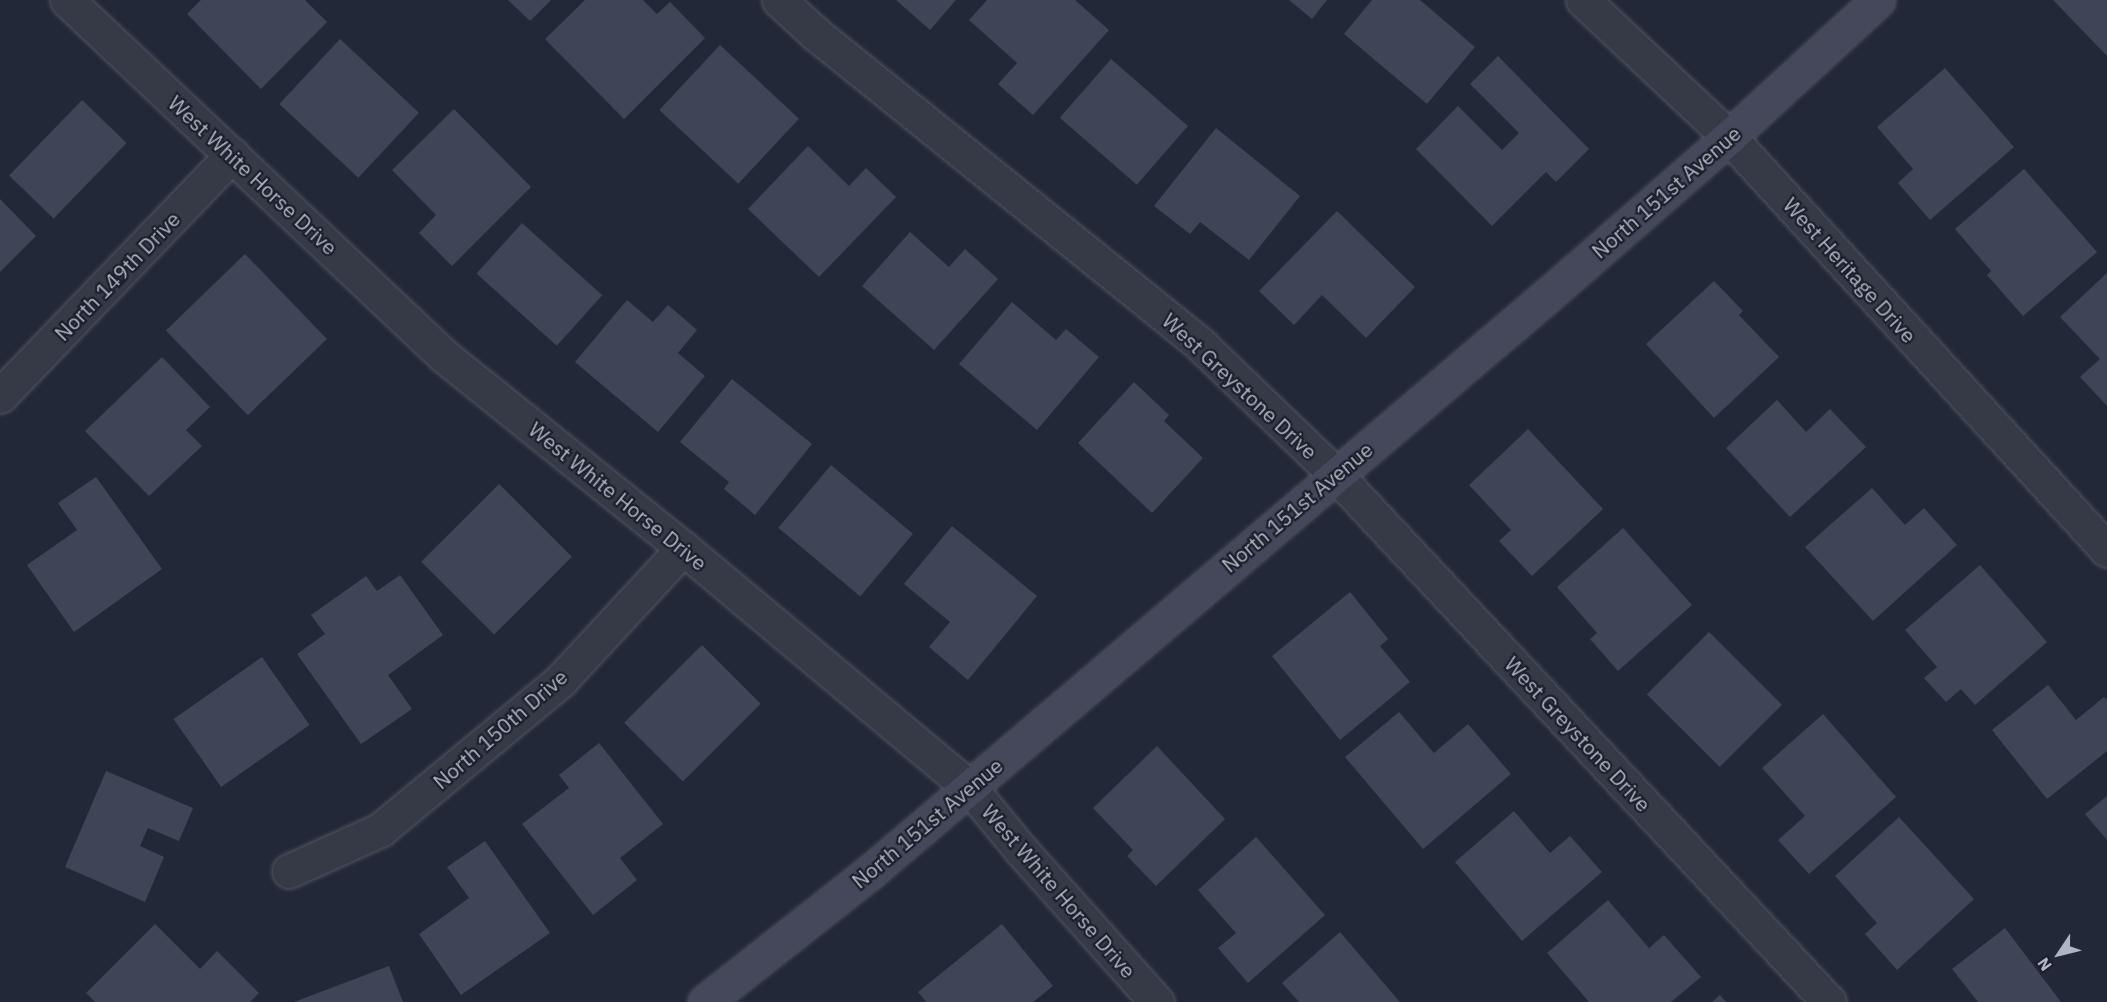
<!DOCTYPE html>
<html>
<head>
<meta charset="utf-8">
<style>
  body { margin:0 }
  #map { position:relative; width:2107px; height:1002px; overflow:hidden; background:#222837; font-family:"IBM Plex Sans",sans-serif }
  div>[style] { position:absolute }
  .building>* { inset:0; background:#3f4557; transform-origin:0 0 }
  .roads { filter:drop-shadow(0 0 2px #505562) drop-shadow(0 0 2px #505562) }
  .street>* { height:33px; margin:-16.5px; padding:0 16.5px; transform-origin:16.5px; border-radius:16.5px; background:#363a47 }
  .secondary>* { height:33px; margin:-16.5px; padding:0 16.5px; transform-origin:16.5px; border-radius:16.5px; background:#44485a }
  span { translate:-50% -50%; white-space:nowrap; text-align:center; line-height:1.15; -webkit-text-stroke:4.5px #1b1f2c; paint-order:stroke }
  .street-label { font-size:21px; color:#b0b5c4 }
  .north { position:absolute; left:2029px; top:924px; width:60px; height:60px; -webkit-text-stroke:4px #1b1f2c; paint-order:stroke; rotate:235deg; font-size:16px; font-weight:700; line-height:24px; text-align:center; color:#b0b5c4 }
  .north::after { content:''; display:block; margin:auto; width:21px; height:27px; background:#b0b5c4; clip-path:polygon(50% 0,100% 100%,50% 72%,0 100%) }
</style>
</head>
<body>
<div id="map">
  <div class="building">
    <i style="clip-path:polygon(201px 0,305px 0,327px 22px,261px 89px,187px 14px)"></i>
    <i style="clip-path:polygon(508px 0,551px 0,530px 21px)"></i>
    <i style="clip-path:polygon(585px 0,643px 0,657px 14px,670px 2px,705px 38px,624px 119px,545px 39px)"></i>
    <i style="clip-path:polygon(896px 0,956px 0,930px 30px)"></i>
    <i style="clip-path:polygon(987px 0,1075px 0,1109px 30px,1033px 115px,998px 84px,1017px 63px,969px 20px)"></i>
    <i style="clip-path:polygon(1289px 0,1327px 0,1312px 19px)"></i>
    <i style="clip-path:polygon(1372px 0,1420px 0,1475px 47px,1427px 104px,1344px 34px)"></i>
    <i style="clip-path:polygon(2053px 0,2107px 0,2107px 56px)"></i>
    <i style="left:340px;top:39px;width:108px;height:89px;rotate:43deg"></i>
    <i style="left:720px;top:45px;width:108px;height:89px;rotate:43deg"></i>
    <i style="clip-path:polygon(1498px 56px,1589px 149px,1556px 182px,1546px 172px,1492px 226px,1416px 149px,1458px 106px,1502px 150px,1519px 133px,1470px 84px)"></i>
    <i style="left:1111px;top:59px;width:102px;height:78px;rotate:41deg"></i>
    <i style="clip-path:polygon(1945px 68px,2014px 147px,1930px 220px,1898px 183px,1913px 169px,1877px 127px)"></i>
    <i style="left:82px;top:100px;width:62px;height:105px;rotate:44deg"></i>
    <i style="clip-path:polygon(454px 109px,531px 187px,452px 266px,419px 233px,436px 215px,392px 170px)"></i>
    <i style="clip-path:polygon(1216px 128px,1300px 196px,1249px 260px,1200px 222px,1190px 234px,1154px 206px)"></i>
    <i style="clip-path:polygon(808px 146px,849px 186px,866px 168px,896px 197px,819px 277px,748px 209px)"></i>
    <i style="clip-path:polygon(2024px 169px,2097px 252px,2023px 316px,1987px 275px,1991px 271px,1955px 229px)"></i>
    <i style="clip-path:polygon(0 199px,36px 236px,0 272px)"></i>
    <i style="clip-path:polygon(1337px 211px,1415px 287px,1366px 338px,1322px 295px,1294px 325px,1259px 291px)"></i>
    <i style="left:522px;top:223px;width:108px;height:68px;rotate:42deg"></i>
    <i style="clip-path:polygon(910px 232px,949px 267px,965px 249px,998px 279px,934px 350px,862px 286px)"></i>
    <i style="left:245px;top:254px;width:118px;height:110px;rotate:46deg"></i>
    <i style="clip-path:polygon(2107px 273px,2107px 406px,2080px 377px,2100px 359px,2060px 317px)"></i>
    <i style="clip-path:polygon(1714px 281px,1743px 311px,1739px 315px,1779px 357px,1714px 418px,1646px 344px)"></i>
    <i style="clip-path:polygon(627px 300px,653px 322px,668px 305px,697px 330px,678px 353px,705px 376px,658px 432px,575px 362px)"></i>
    <i style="clip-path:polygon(1012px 302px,1056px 340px,1066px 329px,1099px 357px,1037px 430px,959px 364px)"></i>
    <i style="clip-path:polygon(162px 357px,210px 407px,186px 430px,202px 446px,149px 496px,85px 431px)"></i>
    <i style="clip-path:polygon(732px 379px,812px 444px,755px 515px,724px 489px,729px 482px,680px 442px)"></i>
    <i style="clip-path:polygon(1134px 382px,1169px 415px,1164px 421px,1203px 458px,1152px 513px,1078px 443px)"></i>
    <i style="clip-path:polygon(1777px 400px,1806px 432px,1830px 409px,1866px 447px,1790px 517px,1726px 448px)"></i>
    <i style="clip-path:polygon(1528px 429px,1603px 509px,1532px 576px,1499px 541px,1511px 530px,1469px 485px)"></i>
    <i style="left:831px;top:465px;width:107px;height:82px;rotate:40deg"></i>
    <i style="clip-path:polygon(96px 477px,162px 569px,74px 632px,27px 565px,77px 530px,58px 503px)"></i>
    <i style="left:499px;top:484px;width:103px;height:110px;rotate:45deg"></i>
    <i style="clip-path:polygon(1872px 488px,1905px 525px,1924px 508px,1957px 545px,1873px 621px,1805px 547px)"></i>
    <i style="clip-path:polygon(952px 526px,1037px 596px,968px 680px,929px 647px,950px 622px,904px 584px)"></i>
    <i style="clip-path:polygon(1623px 528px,1692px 605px,1618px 671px,1590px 639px,1597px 633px,1557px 587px)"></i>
    <i style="clip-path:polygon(1980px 565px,2047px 642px,1975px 705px,1961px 689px,1946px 702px,1924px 678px,1937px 667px,1905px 630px)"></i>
    <i style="clip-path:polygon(400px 575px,443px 635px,388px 675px,412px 709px,361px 744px,297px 654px,325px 634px,311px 615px,366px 576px,377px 591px)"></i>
    <i style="clip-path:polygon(1350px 592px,1388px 639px,1380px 646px,1410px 682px,1340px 740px,1272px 656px)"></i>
    <i style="left:1709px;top:632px;width:103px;height:88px;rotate:45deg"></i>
    <i style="left:702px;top:645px;width:83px;height:110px;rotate:45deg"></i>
    <i style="left:262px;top:657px;width:83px;height:108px;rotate:55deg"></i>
    <i style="clip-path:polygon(2048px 685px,2076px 720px,2104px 697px,2107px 700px,2107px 751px,2047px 799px,1992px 730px)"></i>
    <i style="clip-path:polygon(1399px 712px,1434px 753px,1468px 724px,1511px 774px,1423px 849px,1345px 757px)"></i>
    <i style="clip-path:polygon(1823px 714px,1896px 797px,1809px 874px,1778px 840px,1805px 816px,1762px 768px)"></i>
    <i style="clip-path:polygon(599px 743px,663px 824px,620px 858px,637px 880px,593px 915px,522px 824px,569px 788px,559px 775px)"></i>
    <i style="clip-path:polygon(1157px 746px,1225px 819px,1156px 886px,1127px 856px,1133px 850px,1093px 808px)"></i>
    <i style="clip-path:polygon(106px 771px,193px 808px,179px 841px,148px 828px,140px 846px,164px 857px,145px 902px,65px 867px)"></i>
    <i style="clip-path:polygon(2107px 796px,2107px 840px,2085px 814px)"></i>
    <i style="clip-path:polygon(1514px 811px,1550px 853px,1570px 836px,1602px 872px,1522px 941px,1455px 862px)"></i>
    <i style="clip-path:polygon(1899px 817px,1974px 899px,1897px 970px,1865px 934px,1877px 923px,1835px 876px)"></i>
    <i style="clip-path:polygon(1256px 837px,1325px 915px,1248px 983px,1218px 948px,1236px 933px,1198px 890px)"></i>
    <i style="clip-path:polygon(485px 841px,550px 933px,461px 995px,419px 934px,469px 898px,447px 867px)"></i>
    <i style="clip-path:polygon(1608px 900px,1649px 948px,1664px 935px,1701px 977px,1671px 1002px,1589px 1002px,1547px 953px)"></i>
    <i style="clip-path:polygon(155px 924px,200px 969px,217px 951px,259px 993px,250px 1002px,95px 1002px,86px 993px)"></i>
    <i style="clip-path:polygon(1002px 924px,1053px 986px,1033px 1002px,926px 1002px,918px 992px)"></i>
    <i style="clip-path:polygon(2005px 928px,2061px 1002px,1978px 1002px,1952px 969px)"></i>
    <i style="clip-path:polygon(1340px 932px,1400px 1002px,1299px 1002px,1282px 983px)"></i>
    <i style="clip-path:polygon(389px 966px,403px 1002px,294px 1002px)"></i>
    <i style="clip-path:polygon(1720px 995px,1726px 1002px,1712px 1002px)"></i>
  </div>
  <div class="roads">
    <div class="street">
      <i style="left:67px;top:0;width:519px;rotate:43.36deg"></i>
      <i style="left:444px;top:356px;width:307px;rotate:38.8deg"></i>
      <i style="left:683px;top:548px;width:374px;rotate:39.9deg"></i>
      <i style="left:970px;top:788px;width:80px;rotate:50.6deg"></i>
      <i style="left:1021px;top:850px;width:204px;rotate:48.2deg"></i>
      <i style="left:779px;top:0;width:50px;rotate:42.6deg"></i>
      <i style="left:816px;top:34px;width:496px;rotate:38.9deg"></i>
      <i style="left:1202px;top:346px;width:185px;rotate:43.9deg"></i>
      <i style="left:1335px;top:474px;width:723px;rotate:46.91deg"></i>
      <i style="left:1583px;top:0;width:200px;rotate:43.2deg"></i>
      <i style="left:1729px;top:137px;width:560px;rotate:47.53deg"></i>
      <i style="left:0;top:396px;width:335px;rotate:-46.1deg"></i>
      <i style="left:289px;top:871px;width:100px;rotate:-24.3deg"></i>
      <i style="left:380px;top:830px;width:234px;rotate:-39.6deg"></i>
      <i style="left:560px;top:681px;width:181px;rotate:-47.2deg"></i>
    </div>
    <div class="secondary">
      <i style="left:705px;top:1002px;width:209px;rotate:-38.2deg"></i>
      <i style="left:869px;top:873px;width:892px;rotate:-40.41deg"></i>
      <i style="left:1548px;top:295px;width:240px;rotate:-41.1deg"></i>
      <i style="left:1729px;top:137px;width:202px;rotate:-42.6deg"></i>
    </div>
  </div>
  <div class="street-label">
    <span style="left:253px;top:175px;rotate:43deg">West White Horse Drive</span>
    <span style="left:1666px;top:192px;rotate:-41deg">North 151st Avenue</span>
    <span style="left:1850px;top:270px;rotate:48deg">West Heritage Drive</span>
    <span style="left:117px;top:276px;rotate:-46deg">North 149th Drive</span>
    <span style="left:1240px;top:386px;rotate:43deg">West Greystone Drive</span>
    <span style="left:618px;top:496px;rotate:39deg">West White Horse Drive</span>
    <span style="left:1297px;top:507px;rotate:-40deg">North 151st Avenue</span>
    <span style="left:500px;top:729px;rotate:-41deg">North 150th Drive</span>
    <span style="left:1578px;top:734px;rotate:47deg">West Greystone Drive</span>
    <span style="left:927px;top:823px;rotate:-40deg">North 151st Avenue</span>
    <span style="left:1059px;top:891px;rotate:49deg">West White Horse Drive</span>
  </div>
  <div class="north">N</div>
</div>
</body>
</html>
